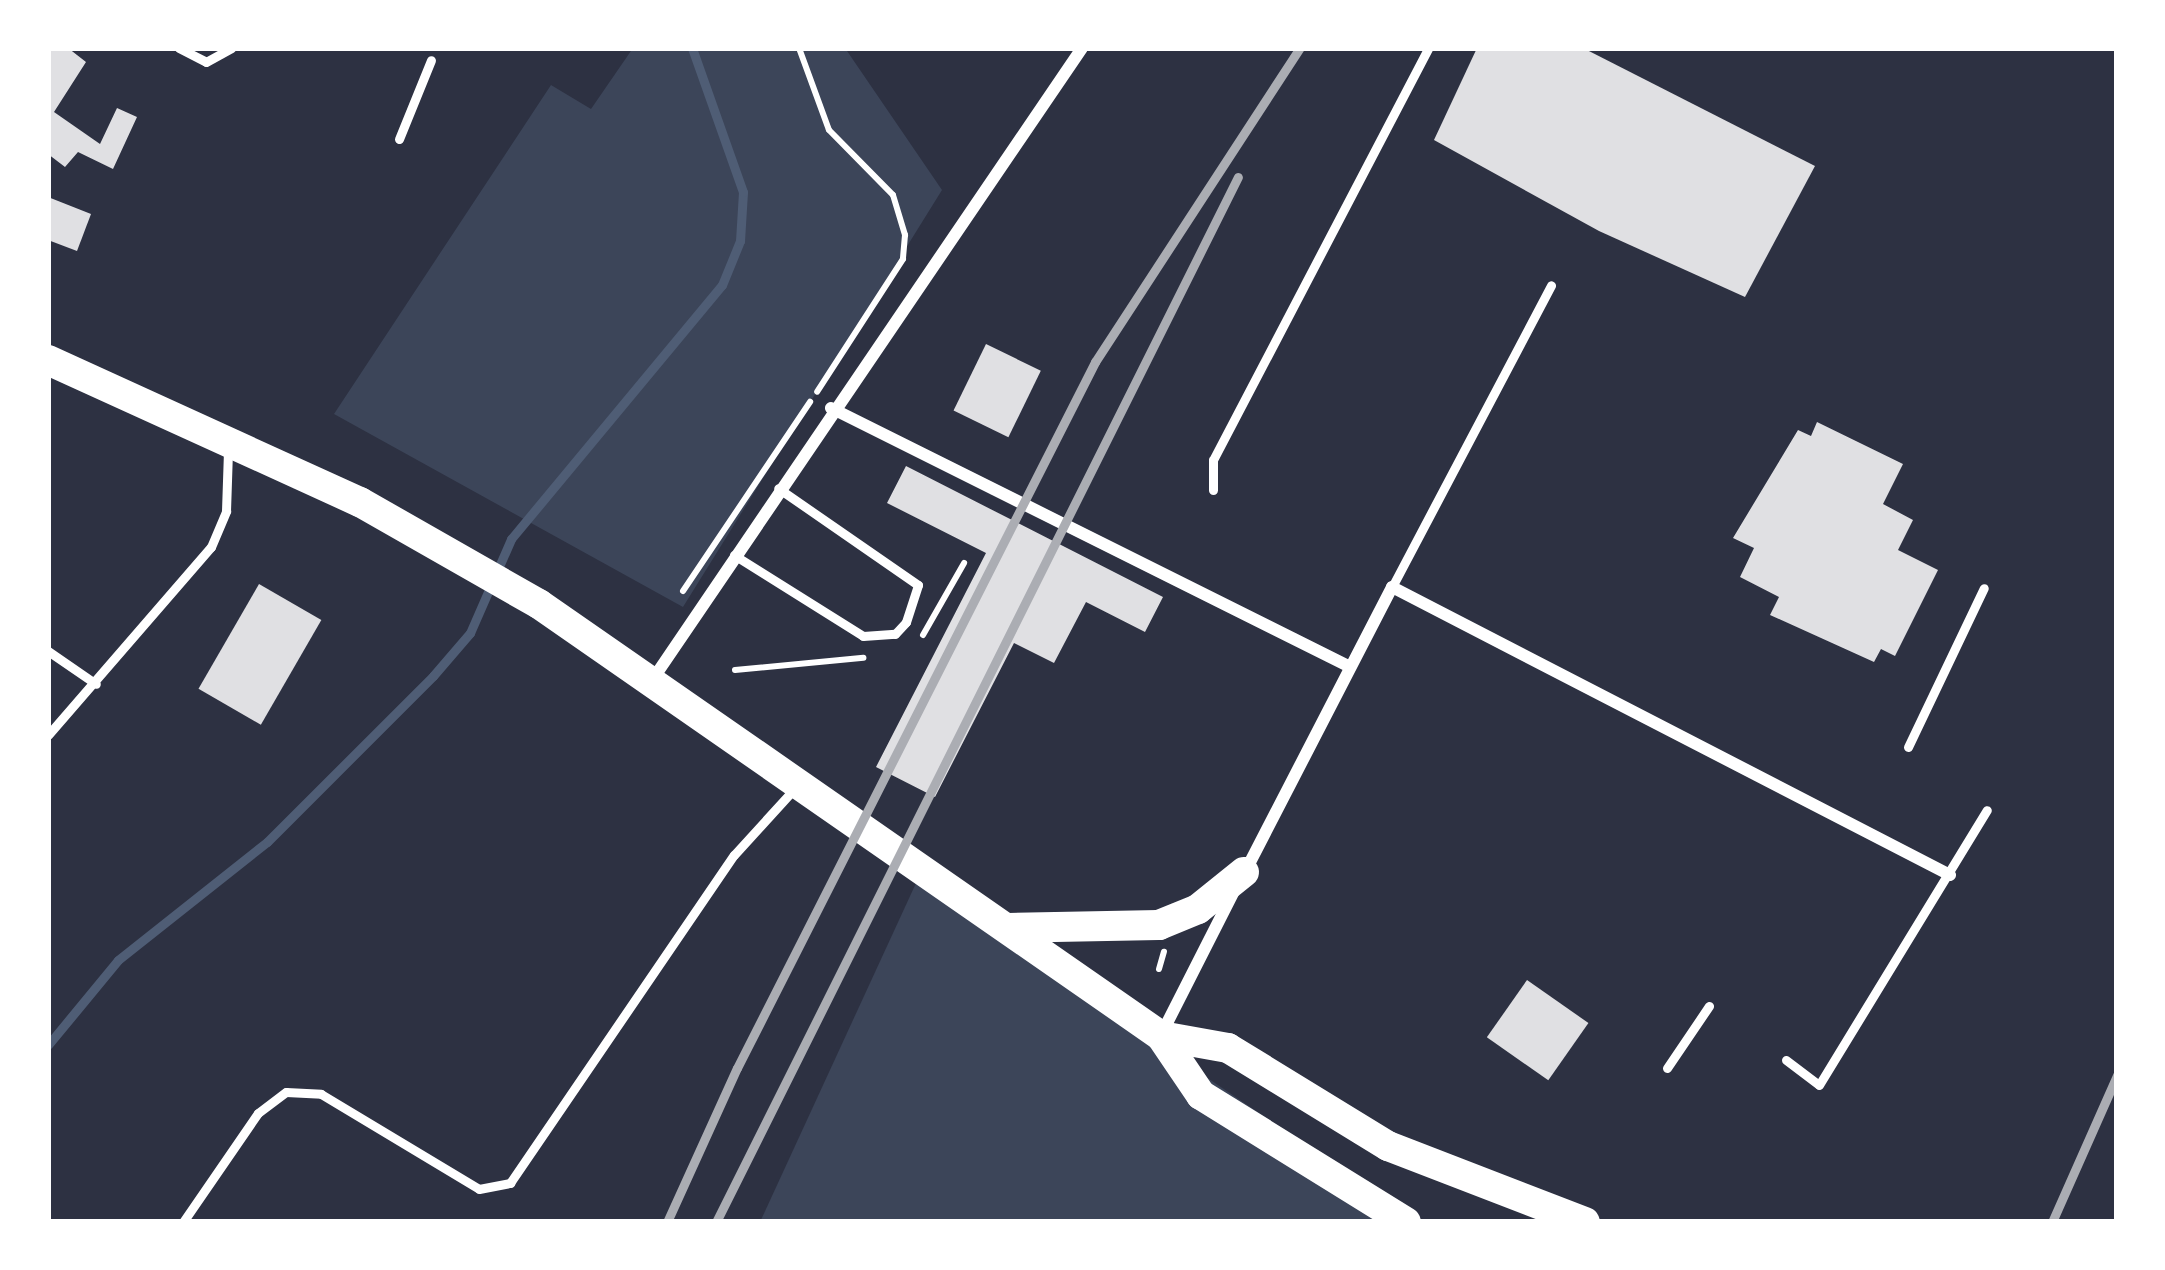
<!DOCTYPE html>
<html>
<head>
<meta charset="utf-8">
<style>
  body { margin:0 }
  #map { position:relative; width:2165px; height:1270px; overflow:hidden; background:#2d3142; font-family:Signika,sans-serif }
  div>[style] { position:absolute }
  .green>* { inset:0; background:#3c4559 }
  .stream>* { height:9px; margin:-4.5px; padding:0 4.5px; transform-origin:4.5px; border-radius:4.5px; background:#4f5d75 }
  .building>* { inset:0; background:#e0e0e3; transform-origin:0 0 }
  .path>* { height:6px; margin:-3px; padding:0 3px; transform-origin:3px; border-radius:3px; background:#fff }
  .service>* { height:9px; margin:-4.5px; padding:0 4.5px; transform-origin:4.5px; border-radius:4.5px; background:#fff }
  .minor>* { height:12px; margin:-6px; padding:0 6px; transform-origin:6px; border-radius:6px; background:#fff }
  .primary>* { height:30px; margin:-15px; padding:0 15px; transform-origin:15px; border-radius:15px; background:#fff }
  .rail>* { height:9px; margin:-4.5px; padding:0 4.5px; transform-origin:4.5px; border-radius:4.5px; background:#abadb3 }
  span { translate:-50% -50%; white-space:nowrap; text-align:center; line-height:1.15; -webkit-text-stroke:12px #fff; paint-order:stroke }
  .frame { position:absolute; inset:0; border:51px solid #fff; pointer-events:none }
</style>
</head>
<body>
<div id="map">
  <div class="green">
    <i style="clip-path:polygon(633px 48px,845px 48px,942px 190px,683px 607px,334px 414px,551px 85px,591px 109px)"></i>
    <i style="clip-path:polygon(917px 881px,1420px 1222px,760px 1222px)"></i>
  </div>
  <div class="stream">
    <i style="left:48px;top:1045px;width:110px;rotate:-50.5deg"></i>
    <i style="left:118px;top:960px;width:190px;rotate:-38.4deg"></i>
    <i style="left:267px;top:842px;width:235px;rotate:-45deg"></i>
    <i style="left:433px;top:676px;width:57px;rotate:-49.3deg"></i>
    <i style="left:470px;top:633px;width:103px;rotate:-66.4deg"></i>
    <i style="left:511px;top:539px;width:330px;rotate:-50.3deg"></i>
    <i style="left:722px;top:285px;width:48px;rotate:-67.8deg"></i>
    <i style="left:740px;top:241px;width:49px;rotate:-86.5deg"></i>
    <i style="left:743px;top:192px;width:153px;rotate:-109.5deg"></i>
  </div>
  <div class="building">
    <i style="clip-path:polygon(48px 48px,68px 48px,86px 62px,54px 112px,100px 144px,117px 108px,137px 117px,113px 169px,78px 152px,65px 167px,48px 154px)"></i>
    <i style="clip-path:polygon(1477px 48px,1583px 48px,1815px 166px,1745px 297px,1599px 231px,1434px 140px)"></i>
    <i style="clip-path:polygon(48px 197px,91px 214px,77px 251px,48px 240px)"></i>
    <i style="left:986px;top:344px;width:61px;height:74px;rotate:26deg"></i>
    <i style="clip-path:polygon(1817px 422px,1903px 464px,1883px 504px,1913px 520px,1898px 550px,1938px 570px,1895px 656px,1881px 649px,1874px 662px,1770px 615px,1779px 597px,1740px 577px,1754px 548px,1733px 538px,1798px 430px,1811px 436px)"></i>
    <i style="clip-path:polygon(906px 466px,1163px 597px,1145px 632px,1086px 602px,1054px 663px,1014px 643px,935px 797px,876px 767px,986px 553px,887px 503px)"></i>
    <i style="left:259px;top:584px;width:72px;height:121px;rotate:30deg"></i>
    <i style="left:1527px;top:980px;width:75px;height:70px;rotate:35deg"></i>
  </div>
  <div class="path">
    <i style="left:799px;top:48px;width:87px;rotate:69.9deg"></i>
    <i style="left:829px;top:130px;width:91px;rotate:45.4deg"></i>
    <i style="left:893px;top:195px;width:42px;rotate:73.3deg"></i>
    <i style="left:905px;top:235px;width:24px;rotate:95deg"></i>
    <i style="left:903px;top:259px;width:158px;rotate:122.9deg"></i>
    <i style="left:683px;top:591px;width:228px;rotate:-56.1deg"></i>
    <i style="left:923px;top:635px;width:83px;rotate:-60.3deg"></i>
    <i style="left:735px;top:670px;width:129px;rotate:-5.4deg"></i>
    <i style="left:1159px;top:969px;width:18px;rotate:-74deg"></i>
  </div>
  <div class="service">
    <i style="left:179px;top:48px;width:30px;rotate:27deg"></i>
    <i style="left:206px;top:62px;width:29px;rotate:-29deg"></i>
    <i style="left:399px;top:139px;width:85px;rotate:-67.9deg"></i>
    <i style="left:1213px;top:490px;width:30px;rotate:-90deg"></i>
    <i style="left:1213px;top:460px;width:465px;rotate:-62.4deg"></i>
    <i style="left:734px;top:555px;width:152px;rotate:32.1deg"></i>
    <i style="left:863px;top:636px;width:32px;rotate:-4deg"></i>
    <i style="left:895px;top:634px;width:16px;rotate:-47deg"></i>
    <i style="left:906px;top:622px;width:39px;rotate:-72deg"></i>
    <i style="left:918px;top:585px;width:170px;rotate:-145.3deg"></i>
    <i style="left:1392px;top:587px;width:341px;rotate:-62.2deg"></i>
    <i style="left:48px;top:651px;width:58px;rotate:34.5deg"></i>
    <i style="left:48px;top:735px;width:249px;rotate:-49.1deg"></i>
    <i style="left:211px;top:547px;width:39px;rotate:-67deg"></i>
    <i style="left:226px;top:511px;width:60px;rotate:-88.1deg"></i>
    <i style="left:1908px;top:747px;width:176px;rotate:-64.5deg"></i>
    <i style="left:1786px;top:1060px;width:41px;rotate:37.1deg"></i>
    <i style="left:1819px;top:1085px;width:322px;rotate:-58.6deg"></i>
    <i style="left:1667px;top:1068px;width:75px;rotate:-55.9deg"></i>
    <i style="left:183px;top:1222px;width:132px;rotate:-55.5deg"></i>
    <i style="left:258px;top:1113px;width:35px;rotate:-37deg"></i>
    <i style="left:286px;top:1092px;width:35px;rotate:3deg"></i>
    <i style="left:321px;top:1094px;width:184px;rotate:31deg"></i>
    <i style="left:479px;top:1189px;width:32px;rotate:-11deg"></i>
    <i style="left:510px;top:1183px;width:397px;rotate:-55.7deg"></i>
    <i style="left:734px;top:855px;width:89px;rotate:-47.7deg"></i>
  </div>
  <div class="minor">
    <i style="left:831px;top:408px;width:580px;rotate:26.52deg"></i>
    <i style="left:653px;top:679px;width:763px;rotate:-55.79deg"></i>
    <i style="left:1246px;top:870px;width:318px;rotate:-62.7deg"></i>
    <i style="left:1392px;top:587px;width:628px;rotate:27.3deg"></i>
    <i style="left:1161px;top:1035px;width:159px;rotate:-63.1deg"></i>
  </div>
  <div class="primary">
    <i style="left:48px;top:360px;width:343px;rotate:24.5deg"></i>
    <i style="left:360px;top:502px;width:206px;rotate:29.7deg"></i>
    <i style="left:539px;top:604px;width:757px;rotate:34.78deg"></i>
    <i style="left:1161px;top:1036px;width:71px;rotate:55.9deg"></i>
    <i style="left:1201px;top:1095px;width:241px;rotate:31.8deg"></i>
    <i style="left:1009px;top:928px;width:150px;rotate:-1.1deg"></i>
    <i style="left:1159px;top:925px;width:42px;rotate:-22.3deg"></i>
    <i style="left:1198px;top:909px;width:59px;rotate:-38.8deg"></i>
    <i style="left:1161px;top:1036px;width:68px;rotate:10.2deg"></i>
    <i style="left:1228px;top:1048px;width:188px;rotate:31.5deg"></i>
    <i style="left:1388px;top:1146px;width:211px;rotate:21.1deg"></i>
  </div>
  <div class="rail">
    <i style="left:667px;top:1222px;width:169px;rotate:-65.6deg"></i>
    <i style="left:737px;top:1068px;width:792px;rotate:-63.11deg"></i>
    <i style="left:1095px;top:362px;width:375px;rotate:-56.9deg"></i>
    <i style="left:716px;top:1222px;width:1168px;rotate:-63.46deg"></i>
    <i style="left:2052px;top:1222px;width:161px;rotate:-66.1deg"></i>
  </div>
  <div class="frame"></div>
</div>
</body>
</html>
